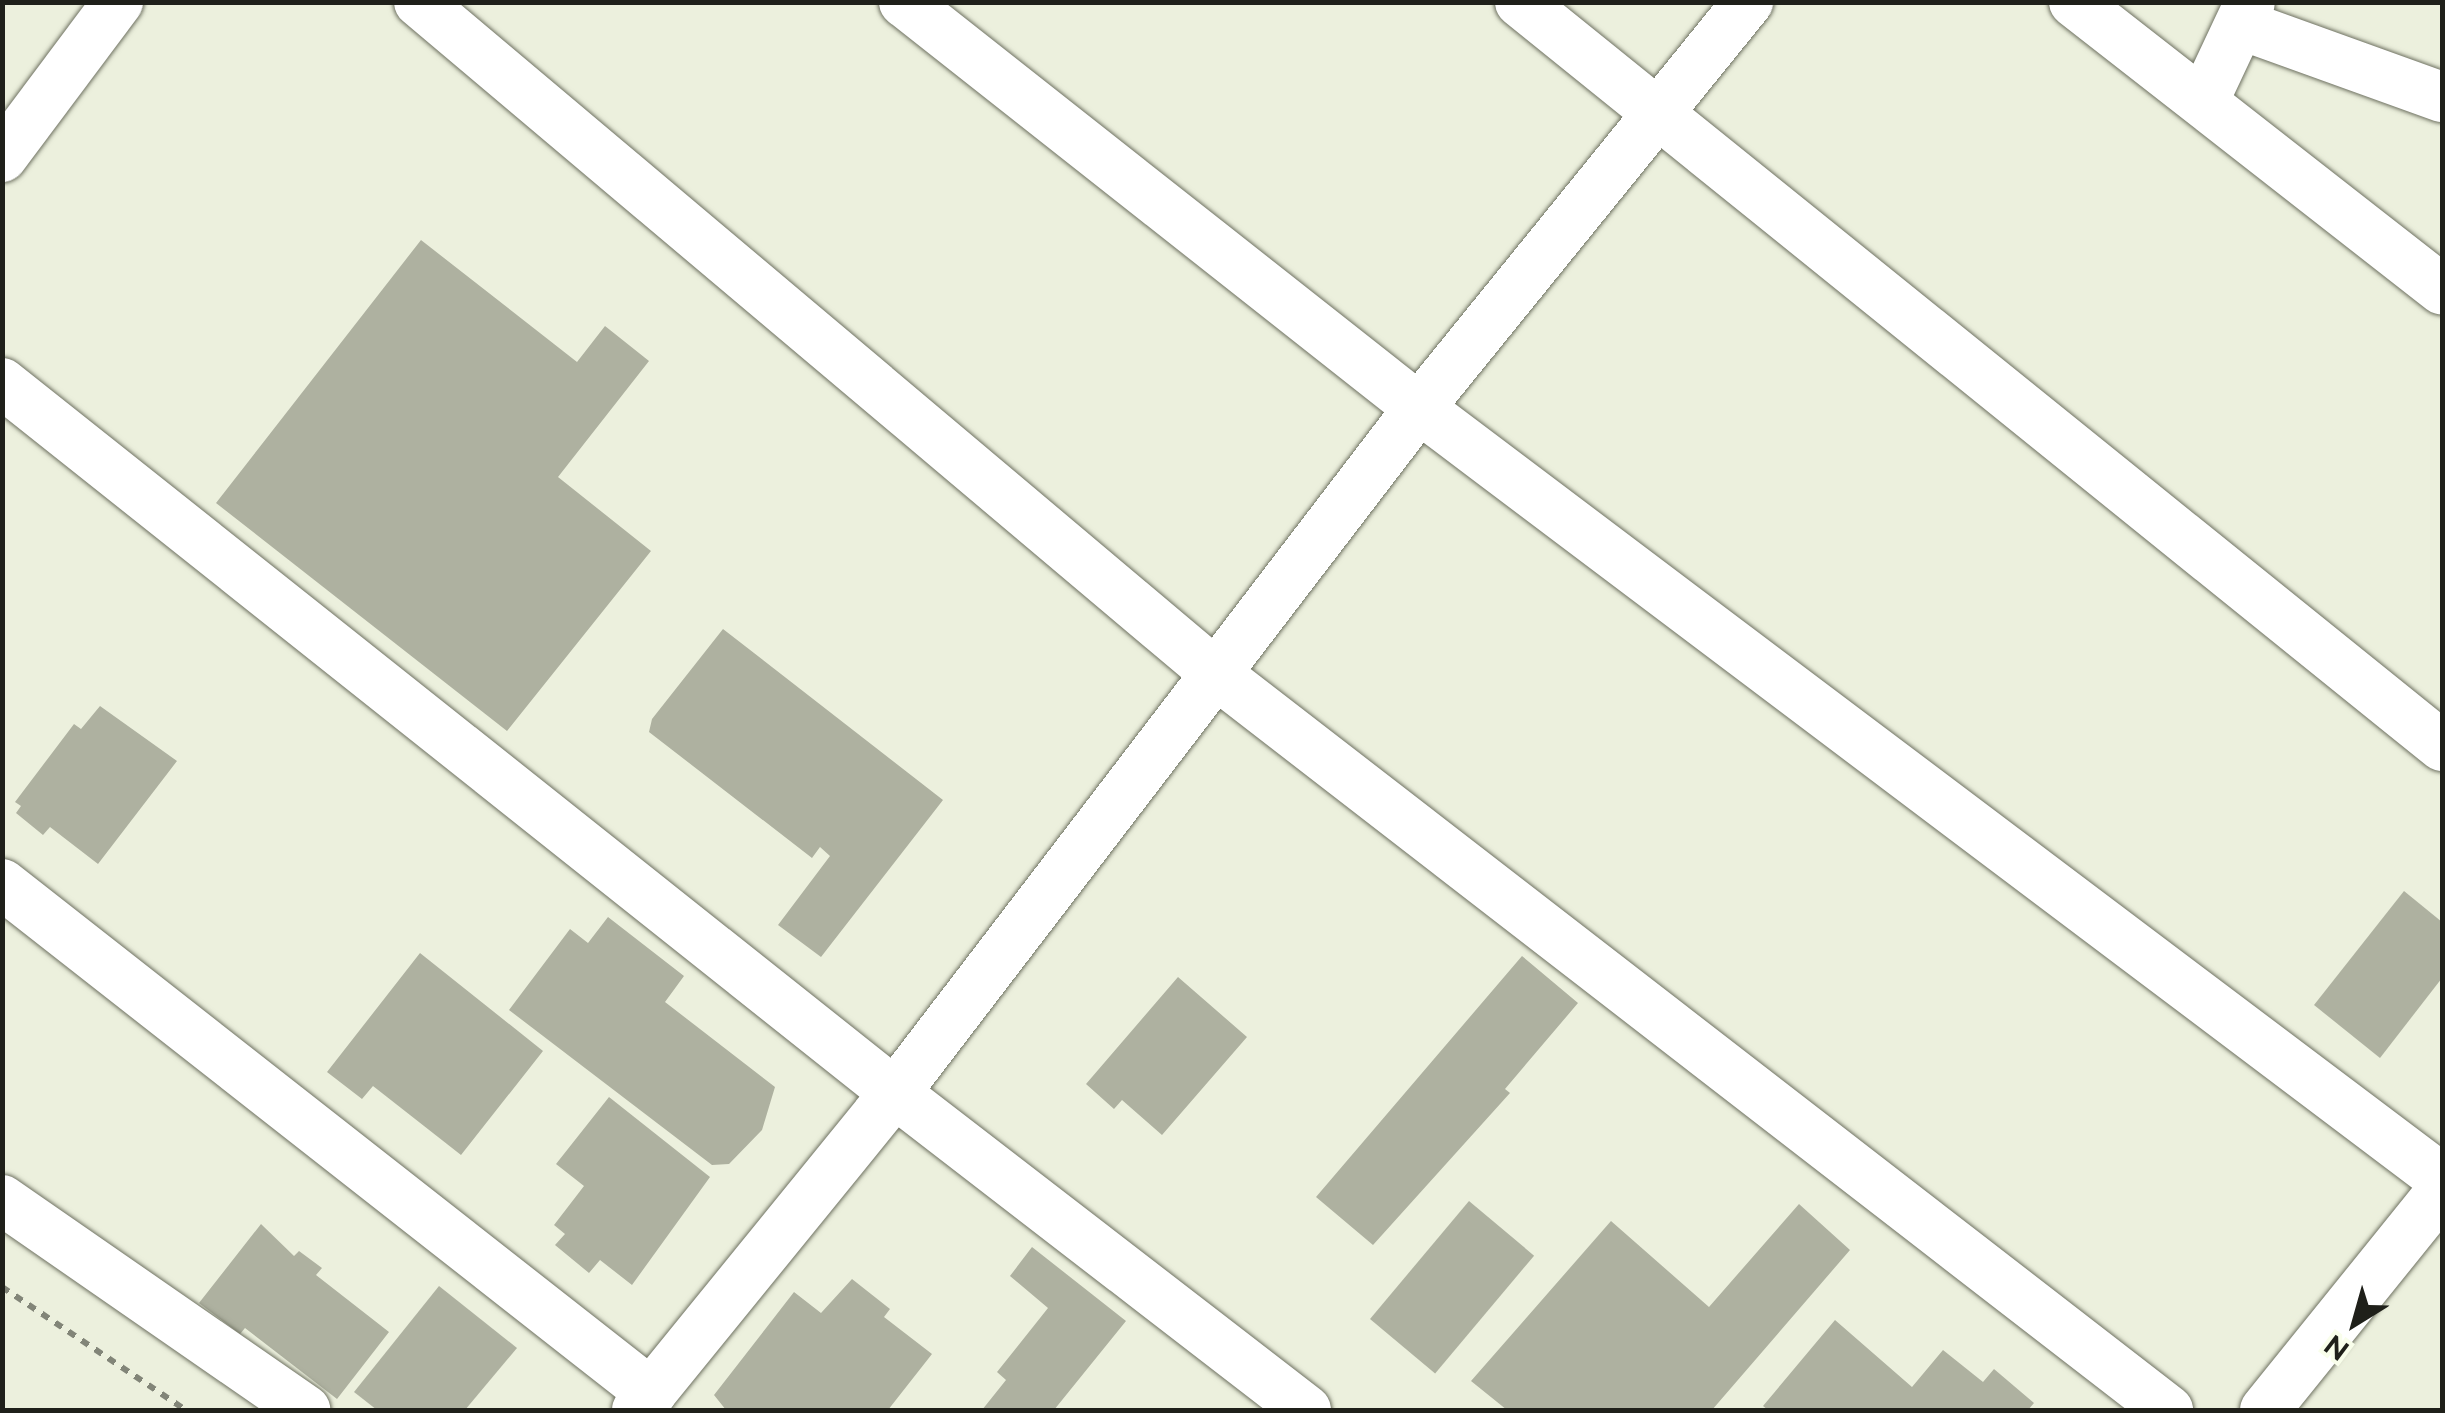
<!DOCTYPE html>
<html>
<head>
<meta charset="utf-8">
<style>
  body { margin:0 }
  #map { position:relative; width:2445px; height:1413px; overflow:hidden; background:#ecf0dd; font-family:Raleway,sans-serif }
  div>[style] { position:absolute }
  .building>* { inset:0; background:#aeb1a0; transform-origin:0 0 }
  .path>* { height:6px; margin-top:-3px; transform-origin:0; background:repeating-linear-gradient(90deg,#828578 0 8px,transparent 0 16px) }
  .roads { filter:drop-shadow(0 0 2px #6e7161) drop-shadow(0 0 2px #6e7161) }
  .minor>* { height:50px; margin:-25px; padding:0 25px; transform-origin:25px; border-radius:25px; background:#fff }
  span { translate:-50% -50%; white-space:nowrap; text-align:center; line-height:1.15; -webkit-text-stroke:9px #f9feeb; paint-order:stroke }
  .frame { position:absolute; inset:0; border:5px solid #1f201a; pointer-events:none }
  .north { position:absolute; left:2305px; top:1273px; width:100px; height:100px; -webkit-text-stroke:8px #f9feeb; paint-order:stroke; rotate:217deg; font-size:28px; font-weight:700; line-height:40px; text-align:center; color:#1f201a }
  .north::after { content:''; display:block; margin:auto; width:35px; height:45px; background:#1f201a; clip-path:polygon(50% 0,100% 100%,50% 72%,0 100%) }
</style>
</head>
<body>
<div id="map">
  <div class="building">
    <i style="clip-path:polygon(421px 240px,577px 362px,605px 326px,649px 361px,558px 477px,651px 551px,507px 731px,216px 503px)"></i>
    <i style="clip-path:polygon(723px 629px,943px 800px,821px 957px,778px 925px,830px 856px,820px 847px,812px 858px,649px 732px,652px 719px)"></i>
    <i style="clip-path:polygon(100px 706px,177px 761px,98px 864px,50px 827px,43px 835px,16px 813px,21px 806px,15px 802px,74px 724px,81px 729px)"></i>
    <i style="clip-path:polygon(2404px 891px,2442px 922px,2442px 978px,2380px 1058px,2314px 1005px)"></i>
    <i style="clip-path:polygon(608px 917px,684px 976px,665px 1002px,775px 1087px,762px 1130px,729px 1164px,712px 1165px,509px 1010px,570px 929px,588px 943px)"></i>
    <i style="clip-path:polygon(420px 953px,543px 1051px,461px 1155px,373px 1086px,362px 1099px,327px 1072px)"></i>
    <i style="clip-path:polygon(1522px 956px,1578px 1003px,1505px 1089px,1510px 1093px,1373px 1245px,1316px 1197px)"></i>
    <i style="clip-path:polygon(1178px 977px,1247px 1037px,1162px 1135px,1122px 1100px,1114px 1109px,1086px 1084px)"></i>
    <i style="clip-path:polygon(609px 1097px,710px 1177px,632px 1285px,600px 1260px,589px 1273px,555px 1245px,565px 1234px,554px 1225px,584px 1186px,556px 1164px)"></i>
    <i style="left:1469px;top:1201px;width:85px;height:154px;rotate:40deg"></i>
    <i style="clip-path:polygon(1799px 1204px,1850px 1250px,1712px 1410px,1507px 1410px,1471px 1381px,1611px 1221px,1709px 1307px)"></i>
    <i style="clip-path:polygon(261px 1224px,294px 1256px,299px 1251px,322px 1268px,316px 1275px,389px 1332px,337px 1399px,245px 1328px,240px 1334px,199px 1303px)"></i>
    <i style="clip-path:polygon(1032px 1247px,1126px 1321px,1054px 1410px,982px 1410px,1006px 1380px,997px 1372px,1048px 1308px,1010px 1276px)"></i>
    <i style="clip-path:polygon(852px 1279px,890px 1309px,884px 1317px,932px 1354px,888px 1410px,726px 1410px,714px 1395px,794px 1292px,821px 1313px)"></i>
    <i style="clip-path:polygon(439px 1286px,517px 1348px,465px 1410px,377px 1410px,354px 1392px)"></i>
    <i style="clip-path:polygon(1835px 1320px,1912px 1387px,1943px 1350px,1983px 1382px,1994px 1369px,2034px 1403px,2028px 1410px,1768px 1410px,1763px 1406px)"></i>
  </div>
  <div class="path">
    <i style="left:2px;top:1287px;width:221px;rotate:33.8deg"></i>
  </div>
  <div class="roads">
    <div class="minor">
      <i style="left:419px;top:2px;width:1041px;rotate:40.13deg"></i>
      <i style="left:1215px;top:673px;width:1205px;rotate:37.72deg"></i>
      <i style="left:904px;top:2px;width:656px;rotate:38.25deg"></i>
      <i style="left:1419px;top:408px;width:1281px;rotate:37deg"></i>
      <i style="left:1520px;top:2px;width:1185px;rotate:38.9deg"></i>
      <i style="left:2074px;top:2px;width:467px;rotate:38deg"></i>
      <i style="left:2242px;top:25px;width:213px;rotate:19.8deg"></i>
      <i style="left:2203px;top:102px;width:110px;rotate:-64.8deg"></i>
      <i style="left:2px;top:157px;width:194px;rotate:-53.2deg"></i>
      <i style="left:2px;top:383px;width:1141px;rotate:38.49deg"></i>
      <i style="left:895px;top:1093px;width:519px;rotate:37.64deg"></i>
      <i style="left:2px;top:884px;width:825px;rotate:38.11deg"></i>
      <i style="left:2px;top:1200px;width:369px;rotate:34.7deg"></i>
      <i style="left:637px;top:1410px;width:409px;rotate:-50.9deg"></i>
      <i style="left:895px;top:1093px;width:862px;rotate:-52.59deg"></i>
      <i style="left:1419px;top:408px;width:523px;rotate:-50.98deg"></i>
      <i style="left:2265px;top:1410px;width:282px;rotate:-51.1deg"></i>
    </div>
  </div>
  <div class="frame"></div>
  <div class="north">N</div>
</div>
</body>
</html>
